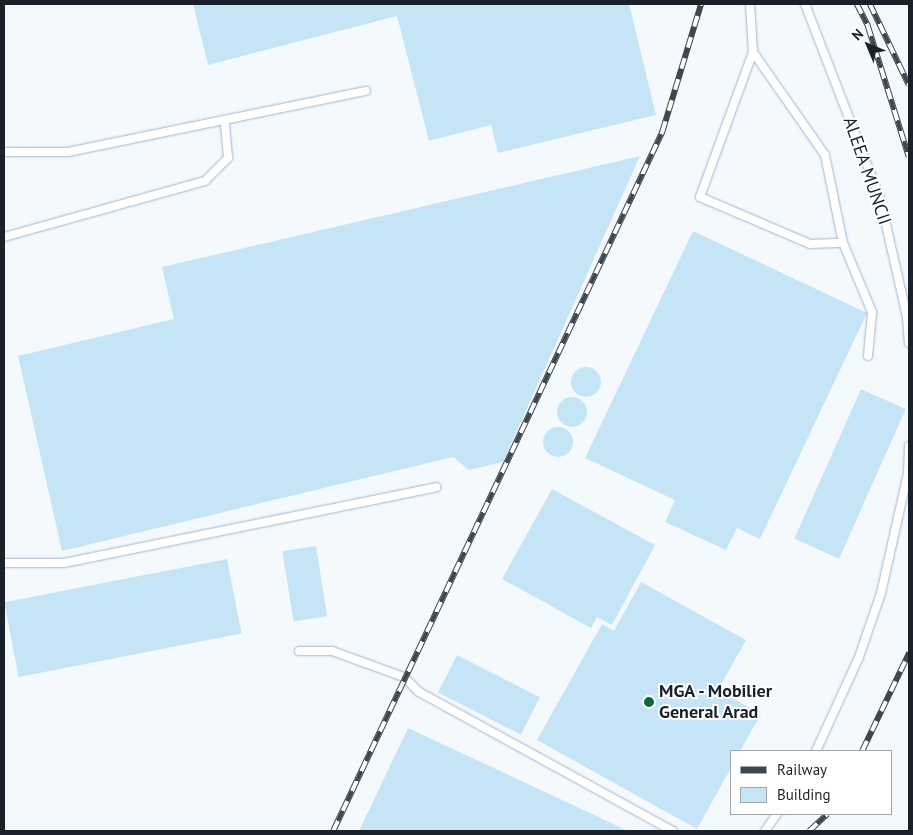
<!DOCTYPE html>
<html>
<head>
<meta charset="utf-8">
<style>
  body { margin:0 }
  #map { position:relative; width:913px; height:835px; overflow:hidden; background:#f4f9fd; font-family:"PT Sans",sans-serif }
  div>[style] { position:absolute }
  .building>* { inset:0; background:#c5e5f6; transform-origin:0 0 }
  .round { border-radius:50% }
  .roads { filter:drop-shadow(0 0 1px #a0b6cd) drop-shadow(0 0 1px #a0b6cd) }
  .service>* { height:8px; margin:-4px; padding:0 4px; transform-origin:4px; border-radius:4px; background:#fff }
  .rail>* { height:5.5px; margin-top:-2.75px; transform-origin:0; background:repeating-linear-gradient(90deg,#fff 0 11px,#3e464e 0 22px); box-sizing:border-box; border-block:1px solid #3e464e }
  .dots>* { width:14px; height:14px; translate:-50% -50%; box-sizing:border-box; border:2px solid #fff; border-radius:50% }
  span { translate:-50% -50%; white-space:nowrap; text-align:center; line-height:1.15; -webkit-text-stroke:4px #fff; paint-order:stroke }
  .street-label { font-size:18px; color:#19212a }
  .poi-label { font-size:18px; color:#19212a; font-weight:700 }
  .left { translate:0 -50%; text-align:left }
  .frame { position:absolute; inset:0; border:5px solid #19212a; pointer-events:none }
  .legend { position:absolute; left:730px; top:750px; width:162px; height:65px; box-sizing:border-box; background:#fff; border:1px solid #a3a6aa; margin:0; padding:6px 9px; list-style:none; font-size:15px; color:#19212a }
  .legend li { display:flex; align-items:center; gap:10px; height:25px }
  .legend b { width:25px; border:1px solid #a3a6aa }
  .north { position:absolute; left:843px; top:20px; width:50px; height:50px; -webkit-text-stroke:4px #fff; paint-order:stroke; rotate:315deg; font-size:14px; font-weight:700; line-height:20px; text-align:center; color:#19212a }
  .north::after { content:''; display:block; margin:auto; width:18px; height:22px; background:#19212a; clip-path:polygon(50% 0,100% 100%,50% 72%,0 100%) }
</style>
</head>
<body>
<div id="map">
  <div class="building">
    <i style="clip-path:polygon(193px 4px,629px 4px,656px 115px,498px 153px,491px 125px,429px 141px,397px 16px,208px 65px)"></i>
    <i style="clip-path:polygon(640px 156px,503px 462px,469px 470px,453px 457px,62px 551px,18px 356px,174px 319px,162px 267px)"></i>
    <i style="clip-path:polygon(693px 231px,867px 313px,760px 539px,737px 528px,726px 550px,665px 522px,675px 500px,585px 458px)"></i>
    <i class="round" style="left:571px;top:367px;width:30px;height:30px"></i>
    <i style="left:861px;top:389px;width:49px;height:164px;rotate:24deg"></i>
    <i class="round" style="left:557px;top:397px;width:30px;height:30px"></i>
    <i class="round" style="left:543px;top:427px;width:30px;height:30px"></i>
    <i style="clip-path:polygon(552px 489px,655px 545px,612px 625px,597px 617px,591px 628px,502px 579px)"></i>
    <i style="left:316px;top:546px;width:71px;height:34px;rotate:81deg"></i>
    <i style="left:227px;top:559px;width:76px;height:227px;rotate:79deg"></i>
    <i style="clip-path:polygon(641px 582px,746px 640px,718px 690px,761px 714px,740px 751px,732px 751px,732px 766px,697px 829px,537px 740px,602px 624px,614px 631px)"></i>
    <i style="left:457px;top:655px;width:93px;height:42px;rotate:27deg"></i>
    <i style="clip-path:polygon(408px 728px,571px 804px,628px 831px,359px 831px)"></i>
  </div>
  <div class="roads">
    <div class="service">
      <i style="left:750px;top:4px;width:48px;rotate:86.4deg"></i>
      <i style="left:753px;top:52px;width:154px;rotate:110.1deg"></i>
      <i style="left:700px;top:197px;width:120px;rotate:23.1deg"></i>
      <i style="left:810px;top:244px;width:33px;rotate:-2deg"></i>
      <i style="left:843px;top:243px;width:90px;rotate:-101.6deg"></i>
      <i style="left:825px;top:155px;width:126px;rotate:-125deg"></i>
      <i style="left:805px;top:4px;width:208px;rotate:68.9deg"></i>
      <i style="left:880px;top:198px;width:122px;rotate:77.2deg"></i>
      <i style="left:907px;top:317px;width:26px;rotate:86deg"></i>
      <i style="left:4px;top:152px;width:64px"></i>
      <i style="left:68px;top:152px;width:304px;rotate:-11.6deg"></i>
      <i style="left:4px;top:237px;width:209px;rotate:-15.6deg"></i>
      <i style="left:205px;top:181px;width:33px;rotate:-45deg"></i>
      <i style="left:228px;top:158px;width:38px;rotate:-95deg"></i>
      <i style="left:843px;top:243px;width:75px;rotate:67.2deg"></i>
      <i style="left:872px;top:312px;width:44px;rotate:95.2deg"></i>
      <i style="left:4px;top:563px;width:60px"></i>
      <i style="left:64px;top:563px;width:380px;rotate:-11.5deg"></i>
      <i style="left:299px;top:651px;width:33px"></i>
      <i style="left:332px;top:651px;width:77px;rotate:19.9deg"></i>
      <i style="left:404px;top:677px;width:21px;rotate:45deg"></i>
      <i style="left:419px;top:692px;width:290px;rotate:28.7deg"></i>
      <i style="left:816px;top:751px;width:103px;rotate:-65.4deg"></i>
      <i style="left:859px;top:657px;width:68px;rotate:-71deg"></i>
      <i style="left:881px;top:593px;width:123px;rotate:-77.3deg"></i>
      <i style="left:908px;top:473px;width:27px;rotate:-88deg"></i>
      <i style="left:765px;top:831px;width:21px;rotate:-55deg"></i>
    </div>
  </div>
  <div class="rail">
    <i style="left:857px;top:4px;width:25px;rotate:63deg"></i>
    <i style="left:868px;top:26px;width:137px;rotate:72.6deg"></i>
    <i style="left:870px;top:4px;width:90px;rotate:64.3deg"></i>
    <i style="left:862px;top:751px;width:109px;rotate:-64.4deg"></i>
    <i style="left:333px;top:831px;width:773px;rotate:-64.79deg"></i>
    <i style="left:662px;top:132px;width:134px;rotate:-73.1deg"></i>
    <i style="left:809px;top:831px;width:25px;rotate:-43deg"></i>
  </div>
  <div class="dots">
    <i style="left:649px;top:702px;background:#086a3e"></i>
  </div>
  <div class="street-label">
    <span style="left:867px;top:171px;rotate:71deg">ALEEA MUNCII</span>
  </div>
  <div class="poi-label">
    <span class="left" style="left:659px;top:702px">MGA - Mobilier<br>General Arad</span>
  </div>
  <div class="frame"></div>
  <ul class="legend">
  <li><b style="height:6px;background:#3e464e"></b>Railway</li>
  <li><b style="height:14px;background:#c5e5f6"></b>Building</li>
  </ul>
  <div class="north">N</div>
</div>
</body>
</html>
